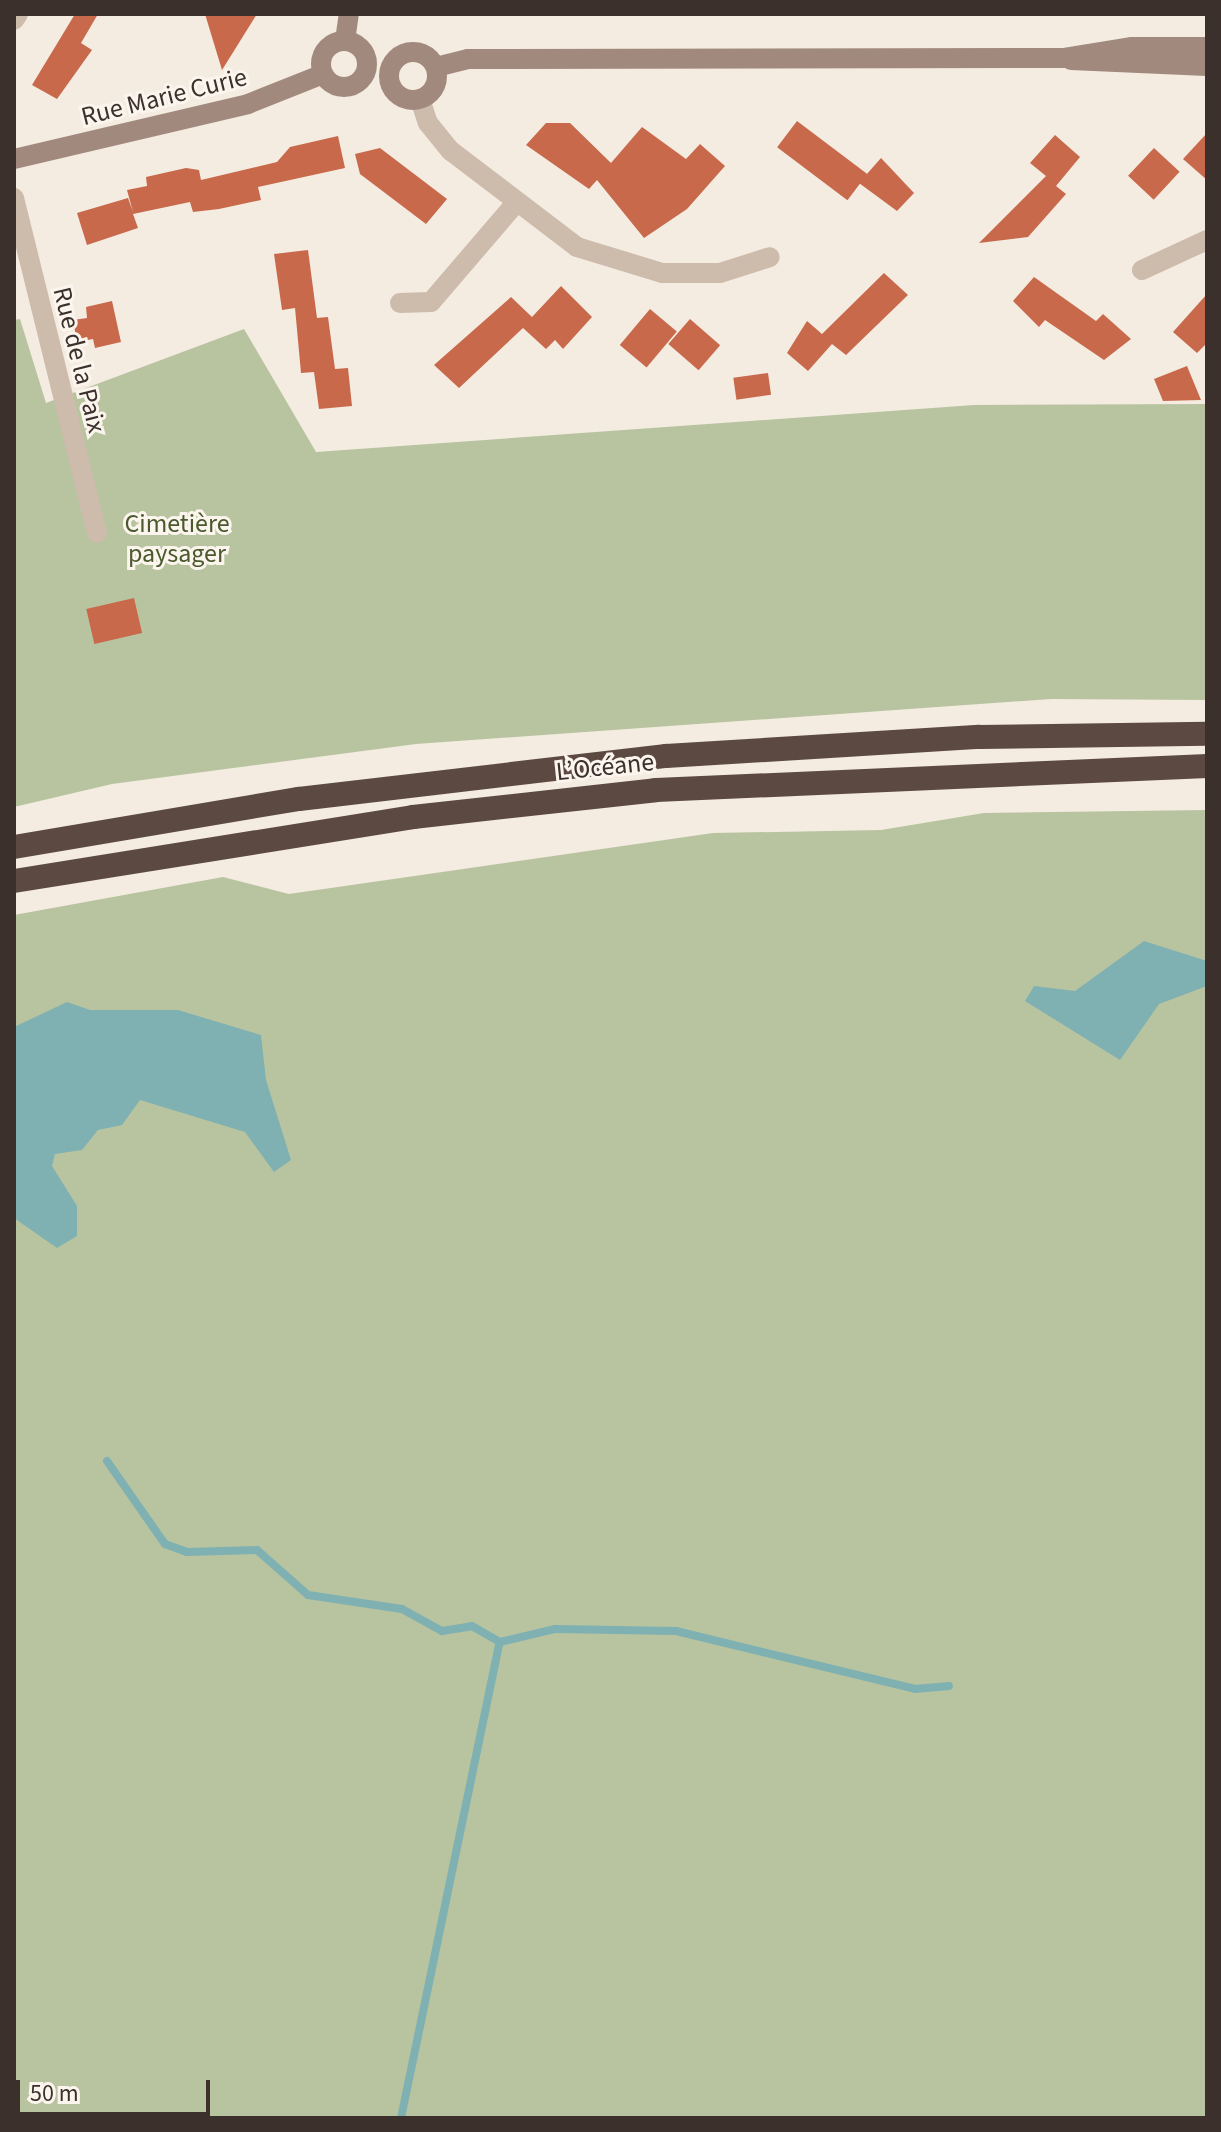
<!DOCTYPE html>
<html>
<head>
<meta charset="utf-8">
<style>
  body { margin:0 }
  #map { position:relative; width:1221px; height:2132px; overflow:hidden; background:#f4ebe1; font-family:"Source Sans 3",sans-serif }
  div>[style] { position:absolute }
  .green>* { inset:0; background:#b8c4a0 }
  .water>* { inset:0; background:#7fb0b2 }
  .stream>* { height:8px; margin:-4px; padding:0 4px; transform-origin:4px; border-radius:4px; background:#7fb0b2 }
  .building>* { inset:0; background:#c8694b; transform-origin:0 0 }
  .street>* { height:20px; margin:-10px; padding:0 10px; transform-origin:10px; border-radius:10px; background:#cdbbac }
  .secondary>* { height:20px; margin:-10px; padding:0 10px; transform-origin:10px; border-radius:10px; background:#a18a7d }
  .secondary>.ring { margin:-10px; padding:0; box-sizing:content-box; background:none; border:20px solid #a18a7d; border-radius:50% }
  .highway>* { height:24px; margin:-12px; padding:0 12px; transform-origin:12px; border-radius:12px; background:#5c4a42 }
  span { translate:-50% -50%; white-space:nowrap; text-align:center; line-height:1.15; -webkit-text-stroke:6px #fbf5ee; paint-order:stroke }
  .street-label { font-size:26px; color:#3b302b }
  .park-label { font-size:26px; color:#4a5a2e }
  .frame { position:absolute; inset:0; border:16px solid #3b302b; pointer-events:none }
  .scale { position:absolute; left:16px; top:2080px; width:194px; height:36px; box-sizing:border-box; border:4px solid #3b302b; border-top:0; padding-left:10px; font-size:24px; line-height:28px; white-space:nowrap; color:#3b302b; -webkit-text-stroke:6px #fbf5ee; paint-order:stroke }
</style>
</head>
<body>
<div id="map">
  <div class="green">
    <i style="clip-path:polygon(20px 319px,46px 403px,244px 329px,316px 452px,974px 405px,1207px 404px,1207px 700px,1051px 699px,416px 744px,112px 784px,14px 807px,14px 320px)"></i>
    <i style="clip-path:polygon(1207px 810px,1207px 2118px,14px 2118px,14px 915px,223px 877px,289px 894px,713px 833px,881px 830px,984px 813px)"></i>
  </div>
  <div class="water">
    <i style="clip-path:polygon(1144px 941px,1207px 961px,1207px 986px,1159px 1004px,1120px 1060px,1025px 1001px,1034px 986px,1075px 991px)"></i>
    <i style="clip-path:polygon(67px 1002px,90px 1010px,178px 1010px,261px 1035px,266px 1080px,291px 1160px,274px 1172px,245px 1132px,140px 1100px,122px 1125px,98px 1130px,82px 1150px,55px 1154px,52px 1166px,77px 1206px,77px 1236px,57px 1248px,14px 1218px,14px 1027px)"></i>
  </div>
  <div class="stream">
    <i style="left:107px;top:1461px;width:101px;rotate:55.1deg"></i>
    <i style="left:165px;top:1544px;width:23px;rotate:20deg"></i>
    <i style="left:187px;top:1552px;width:70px;rotate:-1.6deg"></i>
    <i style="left:257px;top:1550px;width:68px;rotate:41.4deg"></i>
    <i style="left:308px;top:1595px;width:95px;rotate:8.5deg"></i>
    <i style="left:402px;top:1609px;width:46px;rotate:28.8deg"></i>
    <i style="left:442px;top:1631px;width:30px;rotate:-9deg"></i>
    <i style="left:472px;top:1626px;width:32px;rotate:30deg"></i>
    <i style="left:401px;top:2118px;width:486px;rotate:-78.3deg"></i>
    <i style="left:500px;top:1642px;width:57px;rotate:-13.3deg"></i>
    <i style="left:555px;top:1629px;width:121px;rotate:0.9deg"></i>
    <i style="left:676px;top:1631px;width:246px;rotate:13.6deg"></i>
    <i style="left:915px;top:1689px;width:34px;rotate:-5deg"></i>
  </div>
  <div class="building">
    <i style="clip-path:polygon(75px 14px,98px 14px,81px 43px,92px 50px,57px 99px,32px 85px)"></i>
    <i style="clip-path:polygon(205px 14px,257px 14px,222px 70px)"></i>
    <i style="left:797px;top:121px;width:88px;height:33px;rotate:37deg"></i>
    <i style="clip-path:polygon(546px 123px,570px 123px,611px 163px,642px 127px,686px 159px,700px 144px,725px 166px,687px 209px,644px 238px,597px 180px,589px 189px,526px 145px)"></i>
    <i style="clip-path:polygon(1207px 133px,1207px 180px,1183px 159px)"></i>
    <i style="clip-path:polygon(1055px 135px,1080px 157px,1056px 186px,1066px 194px,1028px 237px,979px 243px,1046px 176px,1030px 163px)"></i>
    <i style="clip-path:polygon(338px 136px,345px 168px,258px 187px,261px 200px,219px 209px,193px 212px,190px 202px,133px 214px,138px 228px,87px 245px,77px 213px,128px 198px,133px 212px,127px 190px,147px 186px,146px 177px,186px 168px,199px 170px,201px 180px,277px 162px,290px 147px)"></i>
    <i style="clip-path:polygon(380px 148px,447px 199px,426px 224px,360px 174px,355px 154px)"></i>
    <i style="left:1154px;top:148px;width:35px;height:38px;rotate:43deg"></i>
    <i style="clip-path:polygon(881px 158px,914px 193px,897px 211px,859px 183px)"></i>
    <i style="clip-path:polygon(308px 250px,317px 318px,328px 317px,335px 369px,348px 368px,352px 406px,319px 409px,314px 372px,301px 373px,295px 308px,282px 310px,274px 254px)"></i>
    <i style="clip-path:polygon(884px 273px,908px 295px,846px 355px,832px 344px,808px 371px,787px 353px,807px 321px,822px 334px)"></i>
    <i style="clip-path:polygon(1034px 277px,1096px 321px,1103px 314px,1131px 339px,1104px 360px,1045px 320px,1039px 327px,1013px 301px)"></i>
    <i style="clip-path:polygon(561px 286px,592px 317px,563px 349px,555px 340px,546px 349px,523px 328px,459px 388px,434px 365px,511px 297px,532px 317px)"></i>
    <i style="clip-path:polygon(1207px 294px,1207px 343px,1197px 353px,1173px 332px)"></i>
    <i style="clip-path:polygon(112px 301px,121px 342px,95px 348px,93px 339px,77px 342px,73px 320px,87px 318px,86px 307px)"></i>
    <i style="left:650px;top:309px;width:35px;height:47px;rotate:40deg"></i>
    <i style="left:690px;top:319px;width:40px;height:33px;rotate:41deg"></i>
    <i style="clip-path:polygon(1187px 366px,1201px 400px,1163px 401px,1154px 379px)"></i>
    <i style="left:768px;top:373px;width:22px;height:35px;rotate:82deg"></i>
    <i style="left:134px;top:598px;width:36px;height:49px;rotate:77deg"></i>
  </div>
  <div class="street">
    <i style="left:14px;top:20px;width:7px;rotate:-56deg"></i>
    <i style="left:420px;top:99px;width:25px;rotate:72deg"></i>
    <i style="left:428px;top:123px;width:36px;rotate:51deg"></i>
    <i style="left:451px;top:151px;width:158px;rotate:37.3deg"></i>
    <i style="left:577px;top:247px;width:89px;rotate:17deg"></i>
    <i style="left:662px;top:273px;width:58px"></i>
    <i style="left:720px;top:273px;width:52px;rotate:-17.7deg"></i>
    <i style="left:14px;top:198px;width:345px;rotate:76.1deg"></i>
    <i style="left:1142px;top:270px;width:72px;rotate:-24.8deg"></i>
    <i style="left:400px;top:303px;width:31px;rotate:-2deg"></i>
    <i style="left:431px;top:302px;width:130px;rotate:-49.4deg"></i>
  </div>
  <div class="secondary">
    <i style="left:345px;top:41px;width:27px;rotate:-82deg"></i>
    <i class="ring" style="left:321px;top:41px;width:26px;height:26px"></i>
    <i class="ring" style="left:389px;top:52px;width:28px;height:28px"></i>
    <i style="left:1071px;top:60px;width:136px;rotate:2.5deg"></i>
    <i style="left:436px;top:67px;width:33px;rotate:-14deg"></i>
    <i style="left:468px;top:59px;width:595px;rotate:-0.1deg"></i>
    <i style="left:1063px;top:58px;width:70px;rotate:-9.1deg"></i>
    <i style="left:1132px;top:47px;width:75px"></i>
    <i style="left:14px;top:159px;width:240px;rotate:-13.2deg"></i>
    <i style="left:248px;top:104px;width:81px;rotate:-21.8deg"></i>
  </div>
  <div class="highway">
    <i style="left:14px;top:847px;width:289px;rotate:-9.6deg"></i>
    <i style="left:299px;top:799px;width:370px;rotate:-6.7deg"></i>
    <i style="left:666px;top:756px;width:314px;rotate:-3.5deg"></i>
    <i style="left:979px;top:737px;width:228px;rotate:-0.8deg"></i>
    <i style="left:14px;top:881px;width:404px;rotate:-9.1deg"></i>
    <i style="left:413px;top:817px;width:244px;rotate:-6.3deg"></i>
    <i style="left:656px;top:790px;width:552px;rotate:-2.49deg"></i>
  </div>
  <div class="street-label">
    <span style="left:164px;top:97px;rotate:-14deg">Rue Marie Curie</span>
    <span style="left:79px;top:360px;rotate:76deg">Rue de la Paix</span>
    <span style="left:605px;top:767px;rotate:-6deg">L’Océane</span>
  </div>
  <div class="park-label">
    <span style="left:177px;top:539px">Cimetière<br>paysager</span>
  </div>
  <div class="frame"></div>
  <div class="scale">50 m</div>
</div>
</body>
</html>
